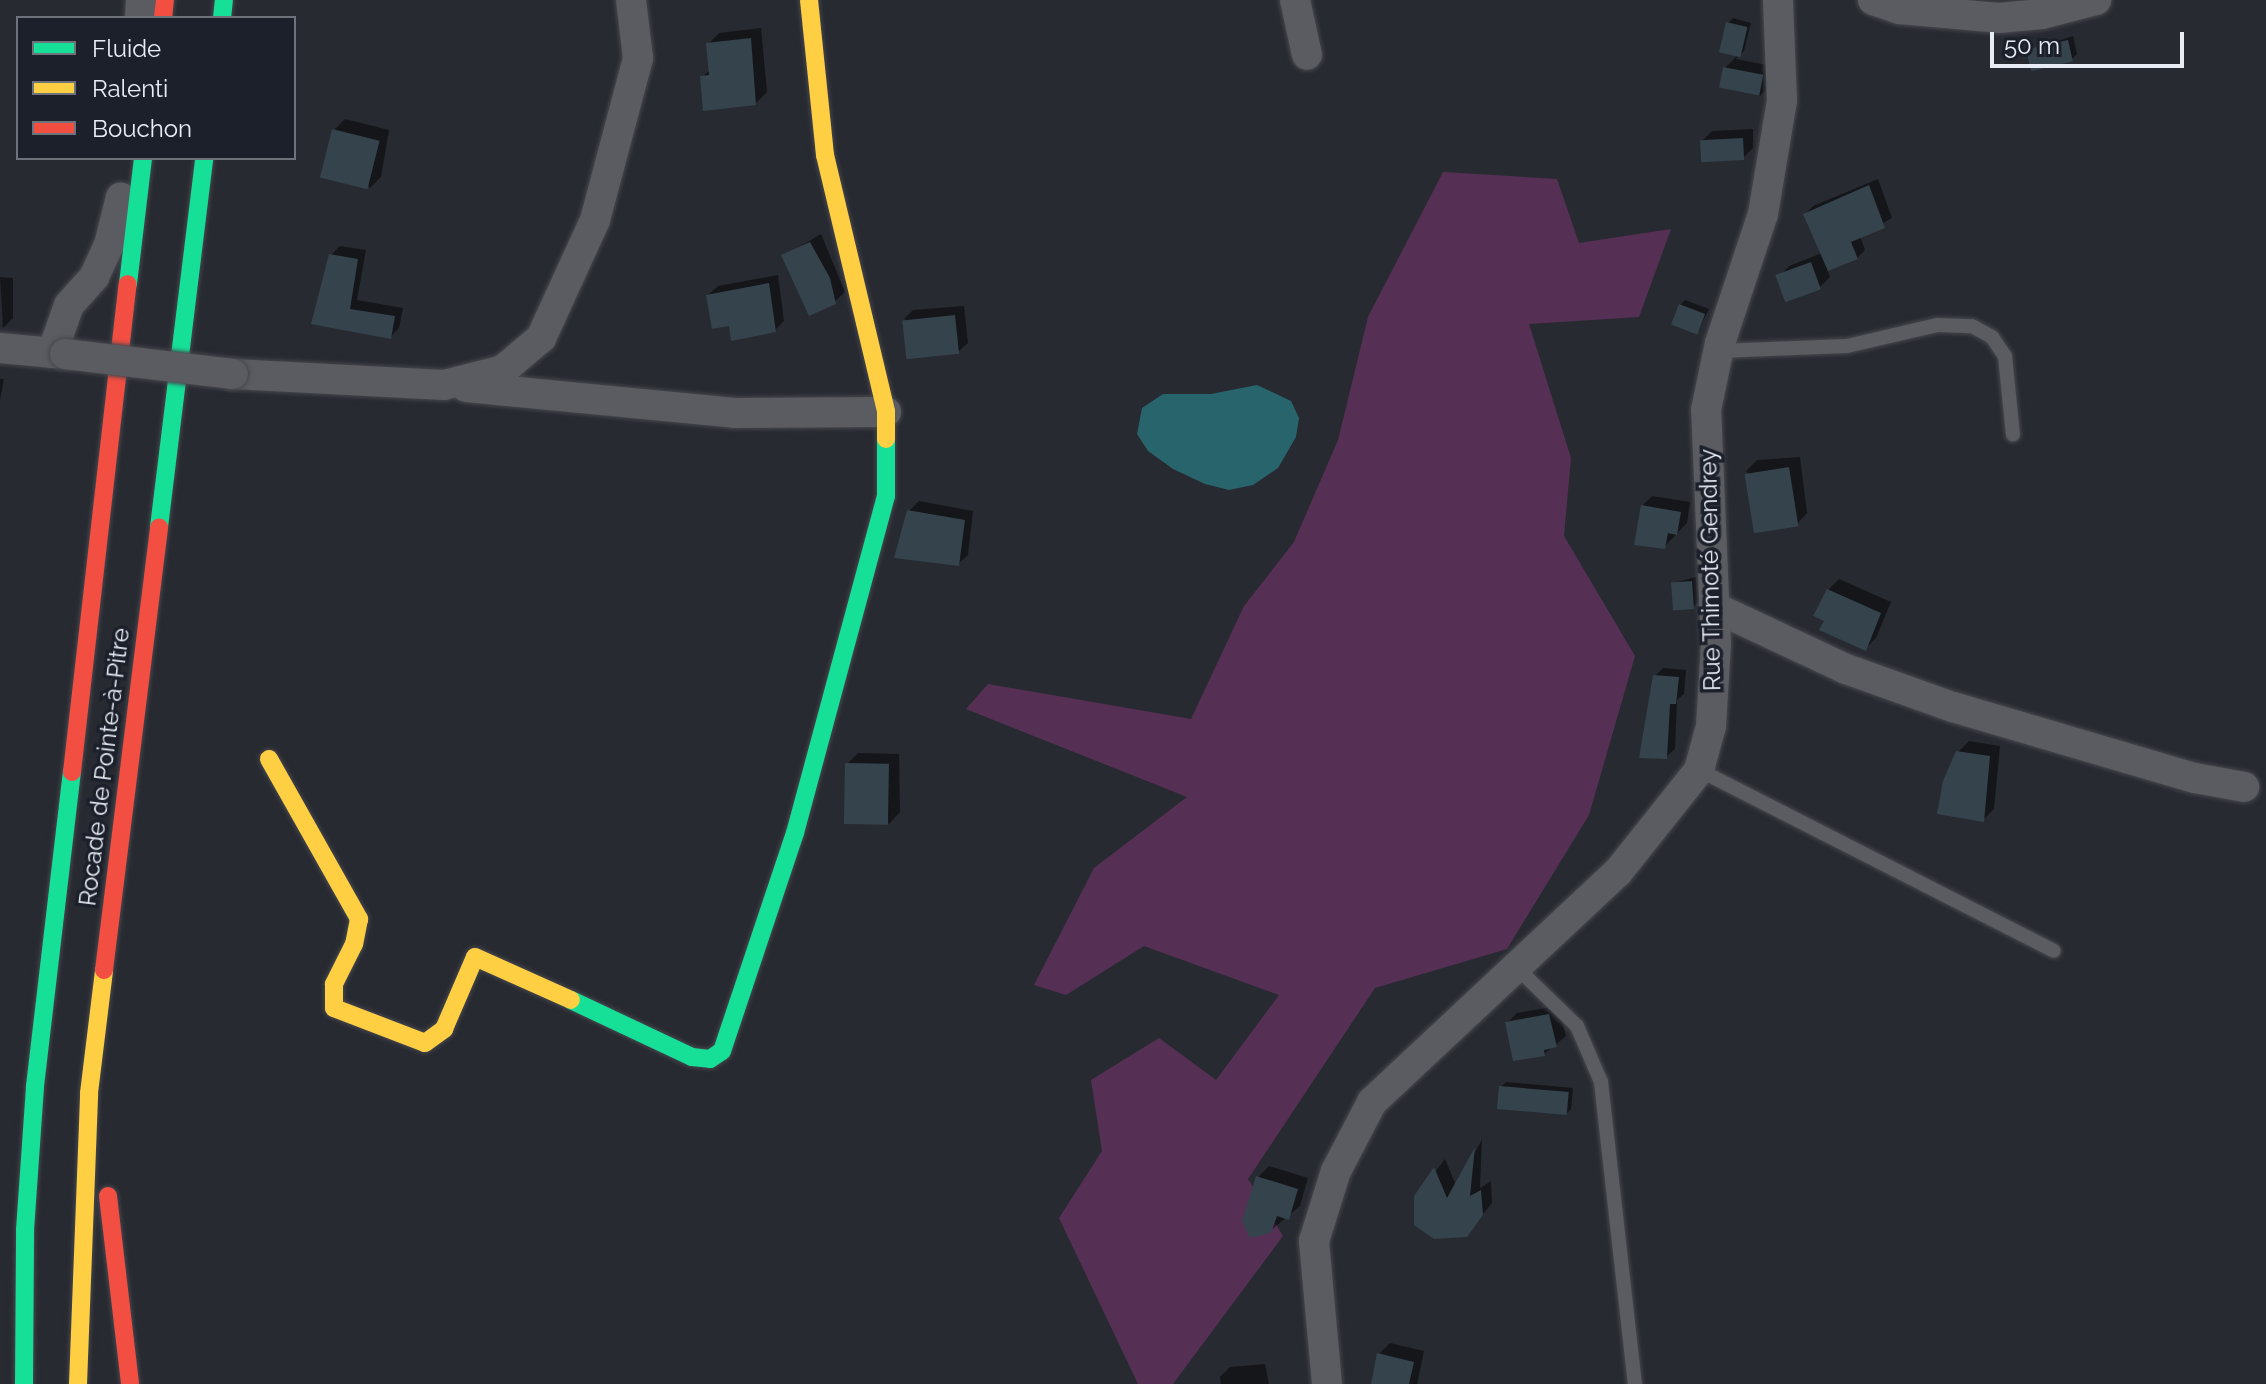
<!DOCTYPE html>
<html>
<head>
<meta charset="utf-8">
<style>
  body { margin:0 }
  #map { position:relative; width:2266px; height:1384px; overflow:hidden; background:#282a31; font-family:Raleway,sans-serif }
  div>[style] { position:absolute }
  .green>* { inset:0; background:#553054 }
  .water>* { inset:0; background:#28646c }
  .shadow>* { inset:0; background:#0007 }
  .building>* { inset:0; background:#35434d; transform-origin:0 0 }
  .roads { filter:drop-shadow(0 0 2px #45474d) drop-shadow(0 0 2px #45474d) }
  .lane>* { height:14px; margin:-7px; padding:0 7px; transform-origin:7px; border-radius:7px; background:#5a5c61 }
  .street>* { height:30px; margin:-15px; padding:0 15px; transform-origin:15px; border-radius:15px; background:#5a5c61 }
  .fast>* { height:18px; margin:-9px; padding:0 9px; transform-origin:9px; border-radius:9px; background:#16e098 }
  .slow>* { height:18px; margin:-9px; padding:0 9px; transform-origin:9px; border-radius:9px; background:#ffcf43 }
  .jam>* { height:18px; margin:-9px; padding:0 9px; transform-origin:9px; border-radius:9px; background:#f24e42 }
  .bridges { filter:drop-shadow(0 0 2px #45474d) drop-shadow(0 0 2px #45474d) }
  .street-bridge>* { height:30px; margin:-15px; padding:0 15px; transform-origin:15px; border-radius:15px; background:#5a5c61 }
  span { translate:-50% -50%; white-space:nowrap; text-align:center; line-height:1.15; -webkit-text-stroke:7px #1b202b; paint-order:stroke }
  .street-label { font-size:24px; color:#e8ecf4 }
  .legend { position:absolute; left:16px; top:16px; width:280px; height:144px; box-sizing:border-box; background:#1b202b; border:2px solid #6d727b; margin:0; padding:10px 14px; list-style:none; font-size:24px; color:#e8ecf4 }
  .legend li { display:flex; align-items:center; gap:16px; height:40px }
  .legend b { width:40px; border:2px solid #6d727b }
  .scale { position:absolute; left:1990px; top:32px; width:194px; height:36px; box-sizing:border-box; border:4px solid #e8ecf4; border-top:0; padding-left:10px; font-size:24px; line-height:28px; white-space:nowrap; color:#e8ecf4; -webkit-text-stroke:6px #1b202b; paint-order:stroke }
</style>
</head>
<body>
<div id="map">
  <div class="green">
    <i style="clip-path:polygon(1443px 172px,1557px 179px,1579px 243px,1671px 229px,1639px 317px,1529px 324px,1571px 458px,1564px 536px,1635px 656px,1589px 815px,1507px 949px,1375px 988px,1248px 1179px,1283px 1236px,1173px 1384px,1138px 1384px,1059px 1218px,1102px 1151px,1091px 1080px,1159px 1038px,1216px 1080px,1279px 995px,1144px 946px,1066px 995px,1034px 985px,1094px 868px,1187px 797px,966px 709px,988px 684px,1191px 719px,1244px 606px,1294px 542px,1338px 440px,1368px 317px)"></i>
  </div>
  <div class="water">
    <i style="clip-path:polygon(1257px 385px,1291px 401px,1299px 418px,1296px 437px,1278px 468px,1253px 485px,1229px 490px,1205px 484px,1173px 469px,1148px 451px,1137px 434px,1142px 408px,1163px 394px,1211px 394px)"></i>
  </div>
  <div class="shadow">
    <i style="clip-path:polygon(1733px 18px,1751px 23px,1744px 51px,1736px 59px,1772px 66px,1769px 86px,1760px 96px,1725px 68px,1738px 55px,1728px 23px)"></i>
    <i style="clip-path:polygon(761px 28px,767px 92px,755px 104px,702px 77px,711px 69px,708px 44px,719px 33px)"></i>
    <i style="clip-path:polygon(2073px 36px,2077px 54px,2072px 59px,2028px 51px)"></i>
    <i style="clip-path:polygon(345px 119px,389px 130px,381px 177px,370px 188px,334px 130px)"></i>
    <i style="clip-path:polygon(1753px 129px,1753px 148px,1743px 158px,1702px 141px,1712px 131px)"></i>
    <i style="clip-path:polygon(1878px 179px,1892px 218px,1860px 236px,1865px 250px,1857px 258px,1827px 269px,1830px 277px,1820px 287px,1779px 276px,1789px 266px,1822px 253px,1805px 214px,1813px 206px)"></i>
    <i style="clip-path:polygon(821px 234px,845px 292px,834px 302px,784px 256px)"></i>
    <i style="clip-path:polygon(340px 246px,366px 250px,357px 300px,403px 308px,399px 328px,390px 337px,313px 323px,331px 255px)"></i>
    <i style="clip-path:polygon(778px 275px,784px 321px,775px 330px,730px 324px,708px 295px,718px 286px)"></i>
    <i style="clip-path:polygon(0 277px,13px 278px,13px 318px,3px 328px)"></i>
    <i style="clip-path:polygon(1685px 300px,1709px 309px,1697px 333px,1680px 305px)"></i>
    <i style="clip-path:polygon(964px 306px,968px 343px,958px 352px,904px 319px,913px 310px)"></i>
    <i style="clip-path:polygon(0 379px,4px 379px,0 400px)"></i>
    <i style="clip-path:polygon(1800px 457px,1807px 513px,1797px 524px,1746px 471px,1757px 460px)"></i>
    <i style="clip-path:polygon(1652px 496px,1690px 502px,1687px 523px,1664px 547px,1642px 506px)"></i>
    <i style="clip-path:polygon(919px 501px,973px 511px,968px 555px,958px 564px,909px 511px)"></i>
    <i style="clip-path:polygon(1696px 577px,1698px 602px,1693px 607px,1673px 583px)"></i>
    <i style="clip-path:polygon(1839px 579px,1891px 602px,1876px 638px,1865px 649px,1827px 620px,1828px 590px)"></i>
    <i style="clip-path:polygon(1663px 668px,1686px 670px,1684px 694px,1677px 700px,1675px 749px,1666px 757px,1641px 756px,1655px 676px)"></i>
    <i style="clip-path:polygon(1969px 741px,2000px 746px,1994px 809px,1983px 820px,1958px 752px)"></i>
    <i style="clip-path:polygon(858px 753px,899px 754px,900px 812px,889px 824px,847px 764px)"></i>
    <i style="clip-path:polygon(1558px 1006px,1566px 1036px,1544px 1054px,1508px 1022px,1517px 1013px)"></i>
    <i style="clip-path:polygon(1506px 1082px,1573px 1088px,1571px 1109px,1566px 1114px,1501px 1087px)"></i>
    <i style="clip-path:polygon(1482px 1140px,1480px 1188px,1491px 1181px,1492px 1203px,1466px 1235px,1416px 1197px,1445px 1159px,1456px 1185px)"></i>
    <i style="clip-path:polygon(1269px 1166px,1308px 1178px,1300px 1206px,1270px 1231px,1258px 1177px)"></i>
    <i style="clip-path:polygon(1390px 1343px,1424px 1351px,1417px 1384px,1373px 1384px,1379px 1354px)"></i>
    <i style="clip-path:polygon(1265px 1364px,1269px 1384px,1221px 1384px,1220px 1377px,1230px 1367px)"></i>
  </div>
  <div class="building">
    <i style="left:1726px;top:22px;width:22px;height:31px;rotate:13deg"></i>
    <i style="clip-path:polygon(751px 38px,756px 105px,703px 111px,700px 76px,709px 75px,706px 43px)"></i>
    <i style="left:2068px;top:40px;width:22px;height:43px;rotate:77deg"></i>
    <i style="left:1723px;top:67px;width:41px;height:21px;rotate:11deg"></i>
    <i style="left:332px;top:129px;width:49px;height:50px;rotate:14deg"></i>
    <i style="left:1743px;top:138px;width:22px;height:43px;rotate:87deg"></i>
    <i style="clip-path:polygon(1869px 185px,1885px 228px,1851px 242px,1858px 259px,1828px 271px,1803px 214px)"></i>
    <i style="clip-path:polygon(810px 242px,830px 278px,836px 304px,809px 316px,781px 255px)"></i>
    <i style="clip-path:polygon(329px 254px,358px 259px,350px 309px,395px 316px,391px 339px,311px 324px)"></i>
    <i style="left:1811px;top:262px;width:29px;height:38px;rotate:70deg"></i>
    <i style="clip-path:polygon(769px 283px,776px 332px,731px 341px,729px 326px,712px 329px,706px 295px)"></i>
    <i style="left:1679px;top:304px;width:28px;height:22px;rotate:21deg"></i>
    <i style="left:955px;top:315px;width:39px;height:53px;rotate:84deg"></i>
    <i style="left:1789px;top:467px;width:60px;height:45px;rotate:81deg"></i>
    <i style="clip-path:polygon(1641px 505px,1681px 512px,1677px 535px,1668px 533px,1665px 549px,1634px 545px)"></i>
    <i style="clip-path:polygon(907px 510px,965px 520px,959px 566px,894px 558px)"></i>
    <i style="left:1692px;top:581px;width:28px;height:21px;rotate:86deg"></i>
    <i style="clip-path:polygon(1827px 589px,1881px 613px,1866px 651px,1819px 630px,1824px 621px,1813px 616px)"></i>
    <i style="clip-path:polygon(1653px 675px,1679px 677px,1676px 704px,1670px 704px,1667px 759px,1639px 758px)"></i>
    <i style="clip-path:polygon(1956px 751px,1990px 756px,1984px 822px,1937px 814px,1943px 781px)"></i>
    <i style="left:845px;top:763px;width:44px;height:61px;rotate:1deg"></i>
    <i style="clip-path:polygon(1549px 1014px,1557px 1047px,1544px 1050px,1545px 1056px,1513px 1061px,1505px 1022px)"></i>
    <i style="left:1499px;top:1086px;width:70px;height:23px;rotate:5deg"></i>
    <i style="clip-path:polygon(1475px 1147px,1470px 1196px,1481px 1190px,1483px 1215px,1467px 1237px,1434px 1239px,1414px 1225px,1414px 1196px,1434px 1167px,1447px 1198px)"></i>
    <i style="clip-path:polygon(1256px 1176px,1298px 1189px,1289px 1220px,1277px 1216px,1271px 1233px,1250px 1238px,1242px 1221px)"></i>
    <i style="clip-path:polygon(1377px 1353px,1414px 1362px,1409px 1384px,1371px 1384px)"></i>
  </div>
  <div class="roads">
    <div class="lane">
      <i style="left:1718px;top:351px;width:129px;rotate:-2.2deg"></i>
      <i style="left:1847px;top:346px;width:92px;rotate:-13.1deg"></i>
      <i style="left:1937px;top:325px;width:35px;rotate:2deg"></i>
      <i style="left:1972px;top:326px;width:23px;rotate:29deg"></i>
      <i style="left:1992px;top:337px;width:23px;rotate:56deg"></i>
      <i style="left:2005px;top:356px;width:79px;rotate:84.2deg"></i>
      <i style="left:1699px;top:770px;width:398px;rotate:27deg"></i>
      <i style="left:1514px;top:965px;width:88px;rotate:44.1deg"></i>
      <i style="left:1577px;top:1026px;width:61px;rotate:66.8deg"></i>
      <i style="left:1601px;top:1082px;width:304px;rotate:83.6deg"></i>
    </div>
    <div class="street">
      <i style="left:1295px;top:0;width:56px;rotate:77.7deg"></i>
      <i style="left:1873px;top:0;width:28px;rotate:19deg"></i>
      <i style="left:1899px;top:9px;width:100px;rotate:5.1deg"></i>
      <i style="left:1999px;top:18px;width:43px;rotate:-5.3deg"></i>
      <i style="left:2042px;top:14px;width:56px;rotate:-14.5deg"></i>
      <i style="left:140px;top:18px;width:18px;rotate:-87deg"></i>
      <i style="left:0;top:348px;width:65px;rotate:5.3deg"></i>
      <i style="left:52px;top:353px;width:51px;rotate:-70.5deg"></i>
      <i style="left:69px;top:305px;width:38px;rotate:-48deg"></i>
      <i style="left:94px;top:277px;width:35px;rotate:-65deg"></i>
      <i style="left:109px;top:245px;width:49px;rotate:-76deg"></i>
      <i style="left:233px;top:374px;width:211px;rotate:3deg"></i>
      <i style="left:444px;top:385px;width:61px;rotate:-14.3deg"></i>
      <i style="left:503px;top:370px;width:50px;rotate:-40.1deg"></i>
      <i style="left:541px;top:338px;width:130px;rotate:-65.4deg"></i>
      <i style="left:595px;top:220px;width:168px;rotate:-75.1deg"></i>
      <i style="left:638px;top:58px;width:58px;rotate:-96.9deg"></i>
      <i style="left:466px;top:387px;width:270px;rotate:5.5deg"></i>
      <i style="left:735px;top:413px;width:151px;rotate:-0.4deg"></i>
      <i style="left:1714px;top:607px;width:146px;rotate:25.2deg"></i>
      <i style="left:1846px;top:669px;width:114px;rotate:19.6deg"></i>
      <i style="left:1953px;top:707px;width:252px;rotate:16.4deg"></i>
      <i style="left:2195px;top:778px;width:50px;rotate:10.4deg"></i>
      <i style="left:1327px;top:1384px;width:144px;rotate:-95.2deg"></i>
      <i style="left:1314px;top:1241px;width:73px;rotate:-72.6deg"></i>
      <i style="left:1336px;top:1171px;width:78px;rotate:-62.4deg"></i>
      <i style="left:1372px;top:1102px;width:337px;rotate:-43.1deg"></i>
      <i style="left:1618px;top:872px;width:130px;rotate:-51.5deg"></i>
      <i style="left:1699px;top:770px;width:46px;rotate:-74.7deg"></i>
      <i style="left:1711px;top:726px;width:81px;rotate:-86.5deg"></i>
      <i style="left:1716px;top:645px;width:235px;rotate:-92.4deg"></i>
      <i style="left:1706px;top:410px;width:68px;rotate:-78.2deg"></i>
      <i style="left:1720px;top:343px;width:136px;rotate:-71.6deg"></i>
      <i style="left:1763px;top:214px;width:115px;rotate:-80.5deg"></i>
      <i style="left:1782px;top:101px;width:101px;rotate:-92.3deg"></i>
    </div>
    <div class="fast">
      <i style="left:222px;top:18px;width:18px;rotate:-84deg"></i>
      <i style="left:128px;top:284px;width:127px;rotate:-83.2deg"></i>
      <i style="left:159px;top:527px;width:372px;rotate:-83deg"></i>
      <i style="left:571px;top:1000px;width:134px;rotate:25.2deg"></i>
      <i style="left:692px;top:1057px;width:18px;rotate:6deg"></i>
      <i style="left:710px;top:1059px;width:14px;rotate:-34deg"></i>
      <i style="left:722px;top:1051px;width:230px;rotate:-71.5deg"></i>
      <i style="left:795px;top:833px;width:349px;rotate:-74.9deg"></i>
      <i style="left:886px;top:496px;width:57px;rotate:-90deg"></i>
      <i style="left:24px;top:1384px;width:154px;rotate:-89.6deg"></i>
      <i style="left:25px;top:1230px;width:144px;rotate:-86deg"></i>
      <i style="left:35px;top:1086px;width:316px;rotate:-83.3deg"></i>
    </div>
    <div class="slow">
      <i style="left:809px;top:0;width:156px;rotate:84.1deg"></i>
      <i style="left:825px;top:155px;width:264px;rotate:76.6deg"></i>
      <i style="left:886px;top:412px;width:27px;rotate:90deg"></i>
      <i style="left:269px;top:759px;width:184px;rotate:60.6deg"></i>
      <i style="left:359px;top:919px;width:25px;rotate:101deg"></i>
      <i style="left:354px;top:944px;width:45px;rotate:116.6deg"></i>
      <i style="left:334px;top:984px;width:24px;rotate:90deg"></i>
      <i style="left:334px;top:1008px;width:97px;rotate:21deg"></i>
      <i style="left:425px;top:1043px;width:24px;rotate:-36deg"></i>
      <i style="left:444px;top:1029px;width:78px;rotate:-66.7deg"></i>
      <i style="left:475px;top:957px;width:105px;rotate:24.1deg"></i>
      <i style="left:78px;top:1384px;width:291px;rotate:-87.8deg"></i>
      <i style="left:89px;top:1093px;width:124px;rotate:-83deg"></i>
    </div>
    <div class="jam">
      <i style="left:163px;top:18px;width:18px;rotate:-84deg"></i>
      <i style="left:72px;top:772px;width:491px;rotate:-83.5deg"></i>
      <i style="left:104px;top:970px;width:446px;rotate:-82.9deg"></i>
      <i style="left:108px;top:1196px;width:189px;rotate:83.3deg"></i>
    </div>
  </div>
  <div class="bridges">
    <div class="street-bridge">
      <i style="left:65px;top:354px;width:169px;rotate:6.8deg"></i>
    </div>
  </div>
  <div class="street-label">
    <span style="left:1710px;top:570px;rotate:-91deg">Rue Thimoté Gendrey</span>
    <span style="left:104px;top:767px;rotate:-83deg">Rocade de Pointe-à-Pitre</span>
  </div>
  <ul class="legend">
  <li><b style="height:10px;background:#16e098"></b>Fluide</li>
  <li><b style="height:10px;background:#ffcf43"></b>Ralenti</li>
  <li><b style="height:10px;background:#f24e42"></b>Bouchon</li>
  </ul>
  <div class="scale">50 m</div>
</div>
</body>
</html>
